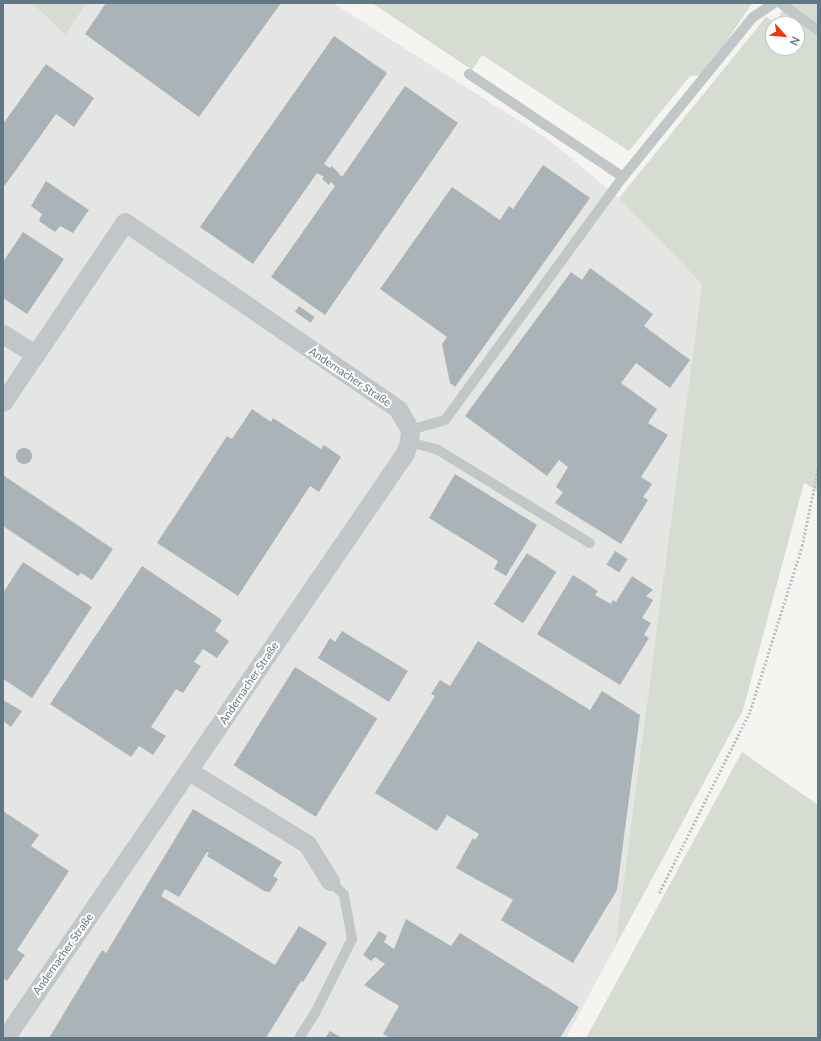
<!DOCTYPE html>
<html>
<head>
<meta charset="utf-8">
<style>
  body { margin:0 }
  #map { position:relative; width:821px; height:1041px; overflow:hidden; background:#f5f4f0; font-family:Lato,sans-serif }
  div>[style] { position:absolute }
  .built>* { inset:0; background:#e5e6e3 }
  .green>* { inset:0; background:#d6dcd1 }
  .building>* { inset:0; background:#aab3b7; transform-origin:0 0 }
  .round { border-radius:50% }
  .path>* { height:2.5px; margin-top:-1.25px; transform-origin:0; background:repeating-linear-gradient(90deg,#bdbfc1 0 2px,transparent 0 4px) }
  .service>* { height:10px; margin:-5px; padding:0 5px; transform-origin:5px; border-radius:5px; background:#c1c6c8 }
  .minor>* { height:19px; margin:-9.5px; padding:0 9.5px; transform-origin:9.5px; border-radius:9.5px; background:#c1c6c8 }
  span { translate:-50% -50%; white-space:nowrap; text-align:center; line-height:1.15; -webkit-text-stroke:4px #fff; paint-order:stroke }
  .street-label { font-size:11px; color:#617783 }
  .frame { position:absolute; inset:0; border:4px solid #617783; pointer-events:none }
  .north { position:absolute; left:765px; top:16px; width:40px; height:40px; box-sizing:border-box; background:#fff; border:1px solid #c0c9cd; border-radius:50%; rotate:117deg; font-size:11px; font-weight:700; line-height:16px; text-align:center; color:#617783 }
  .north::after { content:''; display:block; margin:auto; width:14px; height:18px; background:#ee3417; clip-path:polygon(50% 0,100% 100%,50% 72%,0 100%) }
</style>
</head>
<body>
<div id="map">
  <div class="built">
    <i style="clip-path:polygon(3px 3px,32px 3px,65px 35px,87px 3px,333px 3px,548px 139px,619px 198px,702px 284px,615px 947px,566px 1038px,3px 1038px)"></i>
  </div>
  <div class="green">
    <i style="clip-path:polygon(32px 3px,87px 3px,65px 35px)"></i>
    <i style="clip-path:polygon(372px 3px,752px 3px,704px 75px,690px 76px,629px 151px,482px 55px,472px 70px)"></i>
    <i style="clip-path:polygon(evenodd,786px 3px,818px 3px,818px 491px,804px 483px,743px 710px,615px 947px,702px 284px,619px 198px,766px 17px,776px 23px,786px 3px,773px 24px,797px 24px,797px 48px,773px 48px,773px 24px)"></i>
    <i style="clip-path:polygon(742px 752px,818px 805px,818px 1038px,586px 1038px)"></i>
  </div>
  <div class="building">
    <i style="clip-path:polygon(106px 3px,281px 3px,199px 117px,85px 34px)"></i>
    <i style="clip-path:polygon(334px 36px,387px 73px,324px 164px,330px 168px,332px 166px,342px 177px,405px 86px,458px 123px,325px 315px,271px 277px,335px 186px,331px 182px,329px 185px,322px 179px,324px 177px,317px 173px,253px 264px,200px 227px)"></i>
    <i style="clip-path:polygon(46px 64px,94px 98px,74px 127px,56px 114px,3px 188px,3px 124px)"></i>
    <i style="clip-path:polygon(543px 165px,590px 198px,455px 387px,450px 383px,442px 344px,447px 337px,380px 289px,452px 187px,500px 220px,509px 206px,513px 209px)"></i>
    <i style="clip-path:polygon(46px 181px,89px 210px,73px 233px,60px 226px,55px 232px,39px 221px,42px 214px,31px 206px)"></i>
    <i style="clip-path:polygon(23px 232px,64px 259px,27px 314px,3px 298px,3px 262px)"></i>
    <i style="clip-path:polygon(590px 268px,653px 314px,644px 326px,690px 360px,670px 388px,636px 363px,621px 383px,657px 409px,648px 423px,668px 435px,641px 477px,652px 484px,643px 497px,648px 500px,621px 544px,555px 503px,563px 492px,556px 487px,568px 467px,559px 460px,547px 476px,465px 416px,571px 272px,582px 280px)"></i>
    <i style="left:299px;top:306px;width:19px;height:7px;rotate:35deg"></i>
    <i style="clip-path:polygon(252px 409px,271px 422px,273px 418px,321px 449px,324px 445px,341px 457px,319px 492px,310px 486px,238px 596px,157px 543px,227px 436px,232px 439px)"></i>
    <i class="round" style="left:16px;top:448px;width:16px;height:16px"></i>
    <i style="clip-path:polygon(455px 474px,537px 525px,506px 576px,494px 569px,498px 561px,429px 518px)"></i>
    <i style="clip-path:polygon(3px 475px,113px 549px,92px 580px,81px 573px,78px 576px,3px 526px)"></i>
    <i style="left:615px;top:551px;width:15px;height:16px;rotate:32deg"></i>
    <i style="left:527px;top:553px;width:35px;height:61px;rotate:33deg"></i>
    <i style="clip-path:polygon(23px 562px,92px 607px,32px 698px,3px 679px,3px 593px)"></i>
    <i style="clip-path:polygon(142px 566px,222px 620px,215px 631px,229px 641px,217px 658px,203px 649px,194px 662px,201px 666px,183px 693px,176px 689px,151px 727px,166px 736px,153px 755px,139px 746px,131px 757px,50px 704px)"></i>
    <i style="clip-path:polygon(573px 575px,598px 591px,595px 595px,611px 604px,613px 600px,616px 602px,632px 576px,653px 590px,646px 596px,653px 600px,642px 618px,651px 623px,644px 635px,649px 638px,620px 685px,537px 634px)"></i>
    <i style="clip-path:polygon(342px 631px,408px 671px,389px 702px,318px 658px,330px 638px,335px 642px)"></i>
    <i style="clip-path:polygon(478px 641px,590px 710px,602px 691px,640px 715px,617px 890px,573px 963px,501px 920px,513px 900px,456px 868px,473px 838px,475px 840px,479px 834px,447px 815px,437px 831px,375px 793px,435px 696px,431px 694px,440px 680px,450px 686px)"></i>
    <i style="left:295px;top:667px;width:97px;height:116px;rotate:32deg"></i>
    <i style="clip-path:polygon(3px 700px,22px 711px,11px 727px,3px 721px)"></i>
    <i style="clip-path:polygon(193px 809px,282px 862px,273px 876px,278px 879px,270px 892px,264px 891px,207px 856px,209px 853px,207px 852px,179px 897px,165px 889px,161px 896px,275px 965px,299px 926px,321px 939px,327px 943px,303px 982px,301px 981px,266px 1038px,49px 1038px,102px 950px,106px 953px)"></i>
    <i style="clip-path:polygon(3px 811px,39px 835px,31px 846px,69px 871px,17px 950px,25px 955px,7px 981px,3px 978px)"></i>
    <i style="clip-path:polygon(406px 919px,451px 946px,460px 933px,579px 1007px,560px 1038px,390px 1038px,383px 1034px,399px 1006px,364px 985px,385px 964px,375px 957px,371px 961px,363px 955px,379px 931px,387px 936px,384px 942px,394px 949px)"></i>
    <i style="clip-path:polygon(330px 1031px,342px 1038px,325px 1038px)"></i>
  </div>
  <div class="path">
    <i style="left:659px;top:893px;width:203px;rotate:-63.4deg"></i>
    <i style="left:750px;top:711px;width:173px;rotate:-72.5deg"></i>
    <i style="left:802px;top:546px;width:80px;rotate:-78.4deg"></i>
  </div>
  <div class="service">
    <i style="left:780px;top:3px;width:47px;rotate:35.4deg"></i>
    <i style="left:469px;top:74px;width:185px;rotate:33.8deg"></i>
    <i style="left:410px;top:430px;width:36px;rotate:-16deg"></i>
    <i style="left:445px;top:420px;width:301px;rotate:-53.8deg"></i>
    <i style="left:623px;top:177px;width:205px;rotate:-50.9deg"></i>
    <i style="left:752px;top:18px;width:27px;rotate:-34deg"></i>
    <i style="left:409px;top:442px;width:30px;rotate:15deg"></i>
    <i style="left:438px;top:450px;width:178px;rotate:31.5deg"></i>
    <i style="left:299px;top:1038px;width:30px;rotate:-57deg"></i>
    <i style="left:315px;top:1013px;width:83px;rotate:-63.4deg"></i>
    <i style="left:352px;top:939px;width:45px;rotate:-100.3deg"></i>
    <i style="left:344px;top:895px;width:20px;rotate:-135deg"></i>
  </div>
  <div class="minor">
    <i style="left:3px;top:334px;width:38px;rotate:32deg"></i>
    <i style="left:3px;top:402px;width:217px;rotate:-55.9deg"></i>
    <i style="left:125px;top:222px;width:331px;rotate:34.4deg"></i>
    <i style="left:398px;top:409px;width:24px;rotate:60deg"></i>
    <i style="left:410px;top:430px;width:12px;rotate:95deg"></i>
    <i style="left:409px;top:442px;width:12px;rotate:110deg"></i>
    <i style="left:405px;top:453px;width:709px;rotate:124.36deg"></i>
    <i style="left:189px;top:771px;width:139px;rotate:31.7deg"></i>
    <i style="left:307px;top:844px;width:44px;rotate:58.1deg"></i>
  </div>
  <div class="street-label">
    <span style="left:350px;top:377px;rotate:34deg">Andernacher Straße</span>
    <span style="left:249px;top:683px;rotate:-56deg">Andernacher Straße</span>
    <span style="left:63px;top:954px;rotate:-55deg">Andernacher Straße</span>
  </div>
  <div class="frame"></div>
  <div class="north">N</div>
</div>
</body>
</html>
